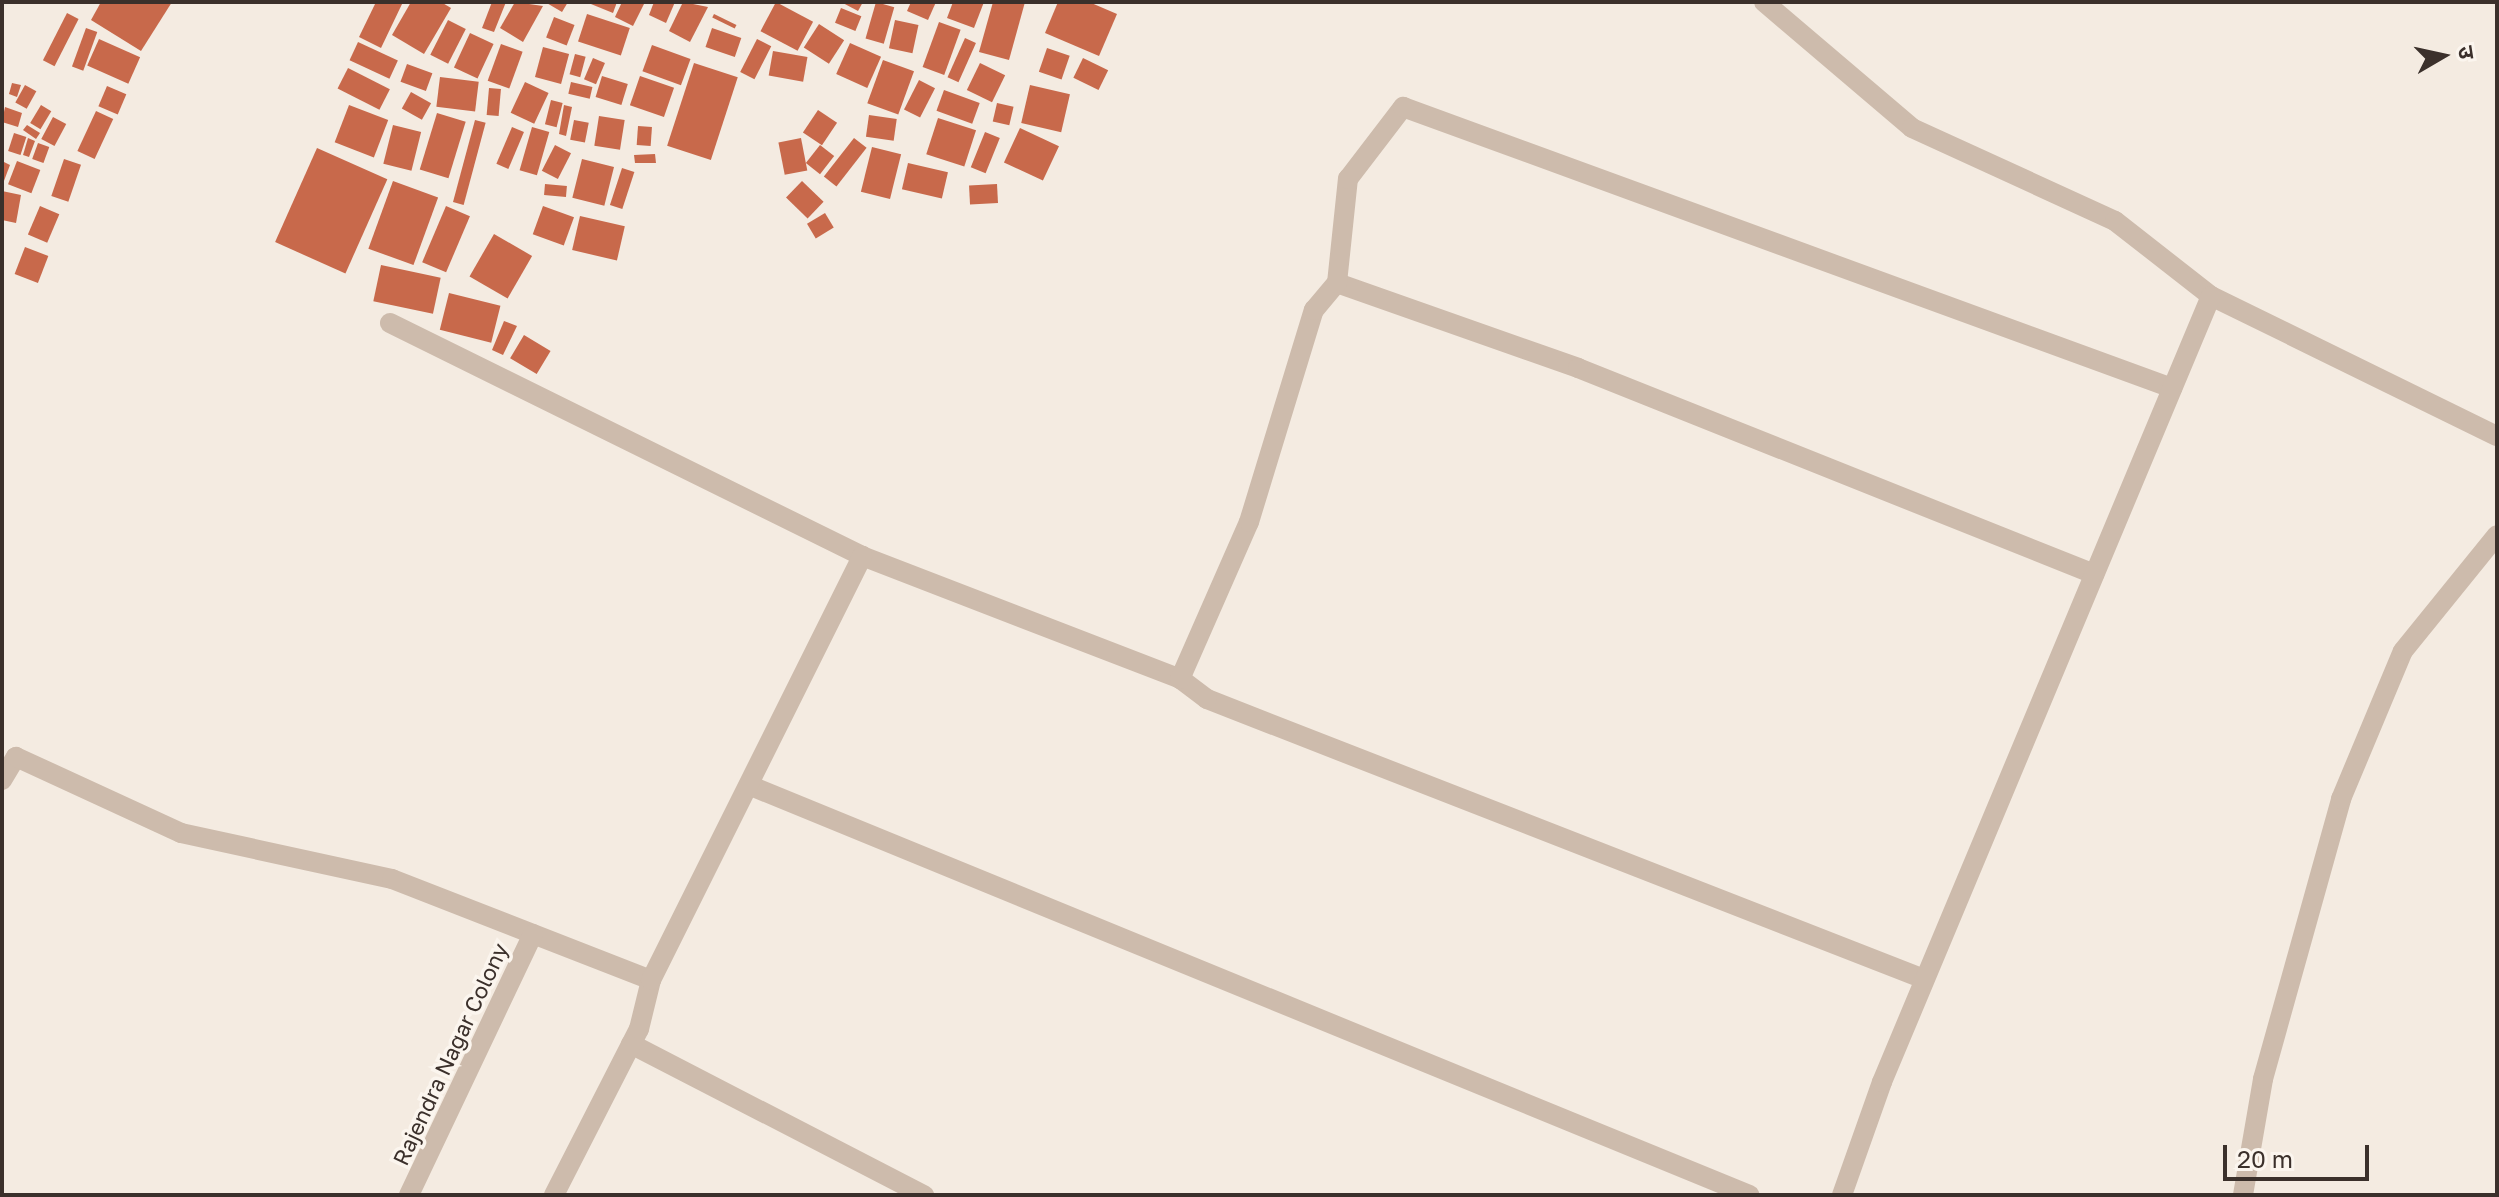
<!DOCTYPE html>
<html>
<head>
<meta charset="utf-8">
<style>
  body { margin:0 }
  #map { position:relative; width:2499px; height:1197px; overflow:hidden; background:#f4ebe1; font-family:"Golos Text","Noto Sans Devanagari",sans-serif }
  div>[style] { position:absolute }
  .building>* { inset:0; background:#c8694b; transform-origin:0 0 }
  .street>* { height:20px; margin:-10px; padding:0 10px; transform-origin:10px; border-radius:10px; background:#cdbbac }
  span { translate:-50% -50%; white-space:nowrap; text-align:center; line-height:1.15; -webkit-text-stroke:7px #fbf5ee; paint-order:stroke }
  .street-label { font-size:22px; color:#3b302b }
  .frame { position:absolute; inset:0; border:4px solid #3b302b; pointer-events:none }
  .north { position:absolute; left:2403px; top:16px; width:80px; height:80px; -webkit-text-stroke:6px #fbf5ee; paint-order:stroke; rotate:81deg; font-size:22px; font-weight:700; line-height:32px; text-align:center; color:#3b302b }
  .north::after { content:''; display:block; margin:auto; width:28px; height:36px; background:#3b302b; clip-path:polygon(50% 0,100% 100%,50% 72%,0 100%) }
  .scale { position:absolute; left:2223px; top:1145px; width:146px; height:36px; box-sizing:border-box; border:4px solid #3b302b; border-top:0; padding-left:10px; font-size:24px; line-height:28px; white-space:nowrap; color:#3b302b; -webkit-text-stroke:6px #fbf5ee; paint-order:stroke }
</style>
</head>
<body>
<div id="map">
  <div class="building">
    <i style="clip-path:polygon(101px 2px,172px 2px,141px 51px,91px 20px)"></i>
    <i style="clip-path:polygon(376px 2px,403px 2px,381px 48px,359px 37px)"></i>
    <i style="clip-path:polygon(411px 2px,441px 2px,451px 8px,424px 54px,392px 35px)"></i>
    <i style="clip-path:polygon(492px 2px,506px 2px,494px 32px,482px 28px)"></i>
    <i style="clip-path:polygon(515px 2px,543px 6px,523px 42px,500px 28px)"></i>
    <i style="clip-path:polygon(545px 2px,568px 2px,562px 12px)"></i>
    <i style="clip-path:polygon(586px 2px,617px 2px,613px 13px)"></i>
    <i style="clip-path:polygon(622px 2px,645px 2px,633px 26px,615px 17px)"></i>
    <i style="clip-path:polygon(654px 2px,675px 2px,666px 23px,649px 15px)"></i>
    <i style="clip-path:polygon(683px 2px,708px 7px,690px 42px,669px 31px)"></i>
    <i style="left:776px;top:2px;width:42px;height:33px;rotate:28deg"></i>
    <i style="clip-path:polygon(841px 2px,863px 2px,858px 11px)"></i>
    <i style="left:876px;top:2px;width:19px;height:38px;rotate:16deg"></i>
    <i style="clip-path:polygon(911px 2px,936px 2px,928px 20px,907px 11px)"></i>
    <i style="clip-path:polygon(953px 2px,984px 2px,974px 28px,947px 18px)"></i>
    <i style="clip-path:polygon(993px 2px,1025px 2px,1009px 60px,979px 52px)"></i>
    <i style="clip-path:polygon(1058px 2px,1089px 2px,1117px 14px,1099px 56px,1045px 33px)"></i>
    <i style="left:841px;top:8px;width:22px;height:16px;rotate:22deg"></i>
    <i style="left:67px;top:13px;width:13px;height:53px;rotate:27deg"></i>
    <i style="left:587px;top:14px;width:45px;height:29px;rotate:18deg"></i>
    <i style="left:714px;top:14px;width:25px;height:4px;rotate:26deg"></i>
    <i style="left:554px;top:17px;width:22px;height:22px;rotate:21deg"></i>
    <i style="left:448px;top:20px;width:20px;height:39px;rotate:27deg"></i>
    <i style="left:895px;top:20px;width:24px;height:29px;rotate:12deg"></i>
    <i style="left:939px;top:22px;width:23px;height:48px;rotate:20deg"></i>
    <i style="left:819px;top:24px;width:30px;height:28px;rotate:33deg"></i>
    <i style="left:86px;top:28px;width:12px;height:41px;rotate:20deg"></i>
    <i style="left:712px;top:28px;width:31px;height:20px;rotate:19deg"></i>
    <i style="left:470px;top:33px;width:26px;height:38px;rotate:25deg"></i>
    <i style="left:965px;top:38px;width:12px;height:43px;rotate:24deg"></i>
    <i style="left:99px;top:39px;width:45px;height:29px;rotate:24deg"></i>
    <i style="left:757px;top:39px;width:16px;height:37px;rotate:27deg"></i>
    <i style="left:358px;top:42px;width:44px;height:20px;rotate:25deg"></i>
    <i style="left:850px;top:43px;width:34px;height:34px;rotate:24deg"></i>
    <i style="left:501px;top:44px;width:23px;height:39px;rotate:20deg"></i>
    <i style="left:652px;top:45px;width:41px;height:28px;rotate:20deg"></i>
    <i style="left:543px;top:47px;width:27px;height:31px;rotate:15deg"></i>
    <i style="left:1047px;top:48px;width:24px;height:25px;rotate:19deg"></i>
    <i style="left:773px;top:51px;width:35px;height:25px;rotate:10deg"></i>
    <i style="left:575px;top:54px;width:11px;height:21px;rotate:15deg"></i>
    <i style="left:593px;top:58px;width:13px;height:23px;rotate:23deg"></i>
    <i style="left:1083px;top:58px;width:28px;height:22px;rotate:26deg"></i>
    <i style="left:883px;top:60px;width:33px;height:46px;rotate:20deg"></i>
    <i style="left:694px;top:63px;width:46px;height:87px;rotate:18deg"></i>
    <i style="left:980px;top:63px;width:28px;height:30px;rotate:26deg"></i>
    <i style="left:407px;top:64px;width:27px;height:19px;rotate:20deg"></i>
    <i style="left:348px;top:68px;width:47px;height:23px;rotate:27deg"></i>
    <i style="left:602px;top:76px;width:27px;height:22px;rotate:17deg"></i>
    <i style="left:640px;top:76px;width:36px;height:31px;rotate:19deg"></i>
    <i style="left:440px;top:77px;width:39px;height:30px;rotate:7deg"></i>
    <i style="left:919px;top:80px;width:18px;height:33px;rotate:27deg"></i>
    <i style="left:525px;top:82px;width:26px;height:34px;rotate:25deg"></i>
    <i style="left:571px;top:82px;width:22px;height:12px;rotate:13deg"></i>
    <i style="clip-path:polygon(12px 83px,21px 85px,17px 97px,9px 94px)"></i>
    <i style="left:25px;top:85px;width:13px;height:20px;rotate:29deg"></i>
    <i style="left:1030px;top:85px;width:41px;height:39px;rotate:13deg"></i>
    <i style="left:107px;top:86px;width:21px;height:22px;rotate:23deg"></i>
    <i style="left:489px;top:88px;width:12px;height:27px;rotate:5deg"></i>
    <i style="left:944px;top:90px;width:38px;height:22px;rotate:20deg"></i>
    <i style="left:411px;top:92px;width:23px;height:19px;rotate:29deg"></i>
    <i style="left:551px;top:100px;width:12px;height:25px;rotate:14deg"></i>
    <i style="left:997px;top:103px;width:17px;height:19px;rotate:13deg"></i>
    <i style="left:41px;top:105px;width:12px;height:21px;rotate:31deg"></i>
    <i style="left:349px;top:105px;width:42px;height:40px;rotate:21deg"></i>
    <i style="clip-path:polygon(564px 105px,572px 107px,566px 136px,559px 134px)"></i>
    <i style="clip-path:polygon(5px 107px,22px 113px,18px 127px,2px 122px)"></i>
    <i style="left:818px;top:110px;width:23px;height:27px;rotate:34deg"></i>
    <i style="left:96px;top:111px;width:19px;height:44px;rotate:25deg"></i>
    <i style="left:437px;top:113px;width:30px;height:59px;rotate:17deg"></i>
    <i style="left:869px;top:115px;width:28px;height:22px;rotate:8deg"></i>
    <i style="left:599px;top:116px;width:26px;height:30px;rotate:9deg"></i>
    <i style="left:53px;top:117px;width:15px;height:25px;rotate:28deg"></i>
    <i style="left:938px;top:118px;width:40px;height:38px;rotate:18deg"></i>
    <i style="left:475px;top:120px;width:11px;height:85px;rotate:15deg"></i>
    <i style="left:574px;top:120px;width:15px;height:20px;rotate:11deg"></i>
    <i style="clip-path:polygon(27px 125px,40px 133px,36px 139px,23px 130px)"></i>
    <i style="left:393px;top:125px;width:29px;height:40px;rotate:14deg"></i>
    <i style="left:638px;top:126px;width:14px;height:19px;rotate:4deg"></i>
    <i style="left:512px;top:127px;width:13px;height:40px;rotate:23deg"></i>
    <i style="left:532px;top:127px;width:18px;height:45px;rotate:16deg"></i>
    <i style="left:1020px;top:128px;width:43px;height:38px;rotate:25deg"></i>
    <i style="left:985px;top:132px;width:16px;height:38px;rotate:22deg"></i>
    <i style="left:14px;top:133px;width:13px;height:19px;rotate:18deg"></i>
    <i style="clip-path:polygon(28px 138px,35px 141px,29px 157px,23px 155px)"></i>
    <i style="left:801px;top:138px;width:33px;height:23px;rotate:79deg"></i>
    <i style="left:854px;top:138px;width:16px;height:49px;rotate:38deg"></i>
    <i style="left:38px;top:143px;width:12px;height:17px;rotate:20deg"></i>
    <i style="left:555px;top:145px;width:18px;height:29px;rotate:27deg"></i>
    <i style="left:820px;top:145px;width:18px;height:23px;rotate:38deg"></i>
    <i style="left:872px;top:147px;width:30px;height:46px;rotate:14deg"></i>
    <i style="left:317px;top:148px;width:77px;height:103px;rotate:24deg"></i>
    <i style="clip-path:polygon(655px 154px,656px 163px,635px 163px,634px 155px)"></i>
    <i style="left:64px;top:159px;width:18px;height:39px;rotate:19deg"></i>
    <i style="left:582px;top:159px;width:33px;height:40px;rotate:14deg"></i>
    <i style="clip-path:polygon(2px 161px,10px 165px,2px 186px)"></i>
    <i style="left:17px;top:161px;width:25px;height:25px;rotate:21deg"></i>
    <i style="left:908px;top:163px;width:41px;height:27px;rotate:13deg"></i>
    <i style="left:622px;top:168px;width:13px;height:39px;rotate:18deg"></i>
    <i style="left:393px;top:181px;width:48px;height:72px;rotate:20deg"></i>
    <i style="left:802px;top:181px;width:30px;height:23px;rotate:44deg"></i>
    <i style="left:545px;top:184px;width:22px;height:11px;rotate:5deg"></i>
    <i style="left:997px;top:184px;width:19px;height:28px;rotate:87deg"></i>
    <i style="clip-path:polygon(2px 191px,21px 195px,16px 223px,2px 220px)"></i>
    <i style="left:40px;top:206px;width:21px;height:31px;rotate:23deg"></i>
    <i style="left:446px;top:206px;width:26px;height:61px;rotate:23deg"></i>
    <i style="left:543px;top:206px;width:33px;height:30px;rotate:20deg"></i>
    <i style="left:825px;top:213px;width:17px;height:21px;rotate:59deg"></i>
    <i style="left:580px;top:216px;width:46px;height:35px;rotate:13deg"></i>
    <i style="left:494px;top:234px;width:44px;height:49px;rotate:30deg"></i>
    <i style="left:25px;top:247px;width:25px;height:29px;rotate:21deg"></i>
    <i style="left:381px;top:265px;width:61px;height:37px;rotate:12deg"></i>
    <i style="left:449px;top:293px;width:53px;height:38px;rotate:14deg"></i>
    <i style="clip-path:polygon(504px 321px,517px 326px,503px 355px,492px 350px)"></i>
    <i style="left:524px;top:335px;width:31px;height:27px;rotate:31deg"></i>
  </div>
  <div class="street">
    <i style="left:1764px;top:2px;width:194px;rotate:40.4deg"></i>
    <i style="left:1912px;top:128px;width:223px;rotate:24.6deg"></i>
    <i style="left:2115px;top:221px;width:122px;rotate:38deg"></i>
    <i style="left:2211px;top:296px;width:318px;rotate:26.1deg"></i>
    <i style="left:1337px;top:283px;width:256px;rotate:19.4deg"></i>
    <i style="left:1578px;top:368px;width:556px;rotate:21.76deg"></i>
    <i style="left:390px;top:323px;width:526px;rotate:26.27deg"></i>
    <i style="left:862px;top:556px;width:341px;rotate:21.1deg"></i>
    <i style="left:2px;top:780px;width:27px;rotate:-59deg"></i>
    <i style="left:16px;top:757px;width:182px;rotate:24.7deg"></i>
    <i style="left:181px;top:833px;width:216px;rotate:12.3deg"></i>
    <i style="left:392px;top:879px;width:278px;rotate:21.3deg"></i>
    <i style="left:751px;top:786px;width:1079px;rotate:22.28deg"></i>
    <i style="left:1924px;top:979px;width:770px;rotate:-158.67deg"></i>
    <i style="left:1207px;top:699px;width:34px;rotate:-143deg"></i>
    <i style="left:1180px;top:679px;width:171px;rotate:-66.3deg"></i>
    <i style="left:1249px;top:522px;width:222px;rotate:-73deg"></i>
    <i style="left:1314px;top:310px;width:35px;rotate:-50deg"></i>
    <i style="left:1337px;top:283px;width:105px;rotate:-84deg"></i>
    <i style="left:1348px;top:179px;width:91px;rotate:-52.6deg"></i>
    <i style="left:1403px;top:107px;width:819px;rotate:20.07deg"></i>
    <i style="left:631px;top:1044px;width:330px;rotate:27.3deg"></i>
    <i style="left:409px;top:1195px;width:289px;rotate:-64.6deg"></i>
    <i style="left:554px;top:1195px;width:186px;rotate:-62.9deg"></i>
    <i style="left:639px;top:1029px;width:50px;rotate:-76.2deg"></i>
    <i style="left:651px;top:980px;width:474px;rotate:-63.5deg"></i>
    <i style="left:1842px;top:1195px;width:120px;rotate:-70.5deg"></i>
    <i style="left:1882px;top:1082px;width:852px;rotate:-67.29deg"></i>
    <i style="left:2243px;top:1195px;width:118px;rotate:-80.2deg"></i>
    <i style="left:2263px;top:1079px;width:291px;rotate:-74.4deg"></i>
    <i style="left:2341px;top:799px;width:160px;rotate:-67.3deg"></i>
    <i style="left:2403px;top:651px;width:149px;rotate:-51deg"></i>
  </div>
  <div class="street-label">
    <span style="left:450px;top:1054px;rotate:-65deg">Rajendra Nagar Colony</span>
  </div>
  <div class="frame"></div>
  <div class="north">उ</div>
  <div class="scale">20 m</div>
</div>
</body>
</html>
